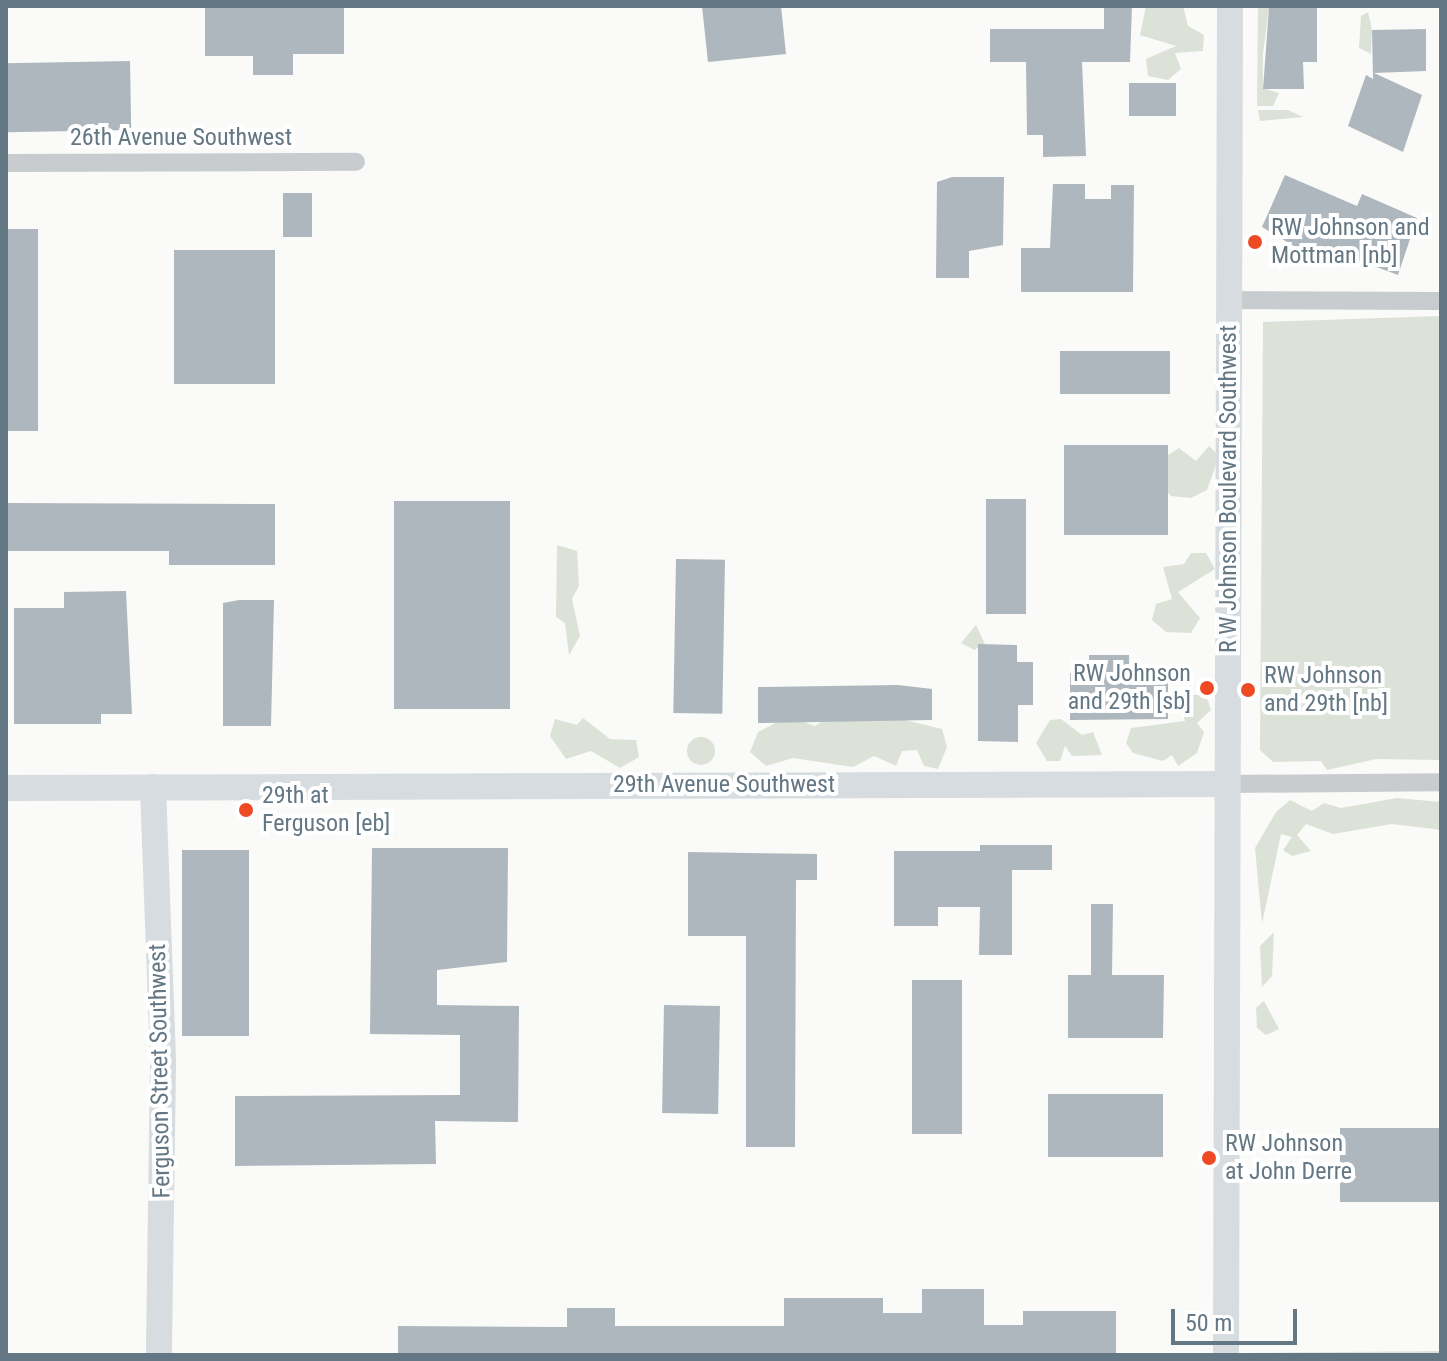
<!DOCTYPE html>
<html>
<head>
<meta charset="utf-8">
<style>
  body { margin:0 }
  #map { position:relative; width:1447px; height:1361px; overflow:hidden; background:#fafaf8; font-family:"Roboto Condensed",sans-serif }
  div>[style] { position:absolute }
  .green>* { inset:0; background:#dce2d8 }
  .round { border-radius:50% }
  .building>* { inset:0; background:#aeb7bd; transform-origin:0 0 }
  .street>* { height:18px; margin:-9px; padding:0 9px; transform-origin:9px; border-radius:9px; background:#c8cccf }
  .secondary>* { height:26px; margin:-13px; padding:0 13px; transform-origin:13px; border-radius:13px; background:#d6dcdf }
  .dots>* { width:22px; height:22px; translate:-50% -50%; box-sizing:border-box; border:4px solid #fff; border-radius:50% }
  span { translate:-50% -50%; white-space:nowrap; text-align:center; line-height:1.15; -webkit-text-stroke:8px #fff; paint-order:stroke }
  .street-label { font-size:24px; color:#637784 }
  .poi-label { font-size:24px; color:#637784 }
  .left { translate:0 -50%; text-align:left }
  .right { translate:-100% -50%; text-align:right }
  .frame { position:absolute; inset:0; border:8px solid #637784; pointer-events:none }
  .scale { position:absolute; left:1171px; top:1309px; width:126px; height:36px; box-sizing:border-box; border:4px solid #637784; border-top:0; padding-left:10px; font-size:24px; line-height:28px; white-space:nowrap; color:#637784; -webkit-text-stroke:6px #fff; paint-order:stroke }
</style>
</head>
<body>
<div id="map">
  <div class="green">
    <i style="clip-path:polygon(1146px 6px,1183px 6px,1188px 26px,1204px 35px,1203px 51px,1175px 53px,1181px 69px,1168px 80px,1148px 76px,1146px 59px,1176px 46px,1140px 35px)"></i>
    <i style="clip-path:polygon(1258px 6px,1276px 6px,1269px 8px,1263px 54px,1263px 88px,1279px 93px,1273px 106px,1257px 106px)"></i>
    <i style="clip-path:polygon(1368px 12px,1372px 30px,1371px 54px,1359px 48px,1361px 16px)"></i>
    <i style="clip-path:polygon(1258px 110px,1288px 110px,1303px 117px,1260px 121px)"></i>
    <i style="clip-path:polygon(1441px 316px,1441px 760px,1376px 759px,1327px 770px,1321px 761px,1273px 762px,1260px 750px,1263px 322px)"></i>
    <i style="clip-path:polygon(1209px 446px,1219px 456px,1207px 490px,1191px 498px,1171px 496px,1160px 484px,1168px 455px,1179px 448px,1196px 461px)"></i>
    <i style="clip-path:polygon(557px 545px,577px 551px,579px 586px,572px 599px,580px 636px,569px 655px,565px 623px,556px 617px)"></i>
    <i style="clip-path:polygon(1191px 553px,1206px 553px,1215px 569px,1178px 592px,1200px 618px,1191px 633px,1166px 632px,1152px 620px,1156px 604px,1172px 599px,1163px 567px,1184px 564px)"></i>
    <i style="clip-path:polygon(976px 625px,985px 644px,974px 650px,961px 643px)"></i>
    <i style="clip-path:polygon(1179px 687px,1184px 695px,1206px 695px,1211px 710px,1197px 723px,1204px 732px,1197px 753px,1178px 766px,1172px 755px,1163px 761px,1133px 753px,1126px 743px,1131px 728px,1185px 721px,1180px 701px,1172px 700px,1171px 691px)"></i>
    <i style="clip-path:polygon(868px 711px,942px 729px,947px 747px,938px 769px,924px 766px,917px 750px,902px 751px,896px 766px,874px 756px,853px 767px,793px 758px,766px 766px,750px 752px,758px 732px,789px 716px,815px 726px,836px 713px)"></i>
    <i style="clip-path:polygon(583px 718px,610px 739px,636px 740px,639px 757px,620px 768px,591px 751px,566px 759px,550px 736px,555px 719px,577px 725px)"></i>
    <i style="clip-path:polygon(1061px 719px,1082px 735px,1093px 732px,1102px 755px,1072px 756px,1065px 746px,1060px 761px,1047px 761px,1036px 743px,1050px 720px)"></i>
    <i class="round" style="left:687px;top:737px;width:28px;height:28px"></i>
    <i style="clip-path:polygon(1397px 798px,1441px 802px,1441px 830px,1392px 824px,1333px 834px,1306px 824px,1297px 835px,1311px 851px,1292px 856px,1283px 850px,1292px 837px,1281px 834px,1262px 924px,1255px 848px,1276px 812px,1290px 800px,1312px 811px,1324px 803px,1341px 808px)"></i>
    <i style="clip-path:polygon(1274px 932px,1272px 976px,1262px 987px,1260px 946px)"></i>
    <i style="clip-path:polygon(1264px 1001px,1279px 1029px,1266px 1035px,1257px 1028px,1256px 1008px)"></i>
    <i style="clip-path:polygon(1441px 1351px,1441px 1355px,1247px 1355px,1247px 1353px)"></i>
  </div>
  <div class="building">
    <i style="clip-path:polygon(205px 6px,344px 6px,344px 54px,293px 54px,293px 75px,253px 75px,253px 56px,205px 56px)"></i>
    <i style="clip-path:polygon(702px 6px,781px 6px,786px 54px,708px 62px)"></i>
    <i style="clip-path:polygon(1104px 6px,1132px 6px,1130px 62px,1082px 62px,1086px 156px,1043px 157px,1043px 135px,1027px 135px,1026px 62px,990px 62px,990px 29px,1104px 29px)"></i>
    <i style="clip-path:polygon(1317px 6px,1317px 62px,1303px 62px,1304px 89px,1263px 89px,1269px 8px)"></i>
    <i style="clip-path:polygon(1426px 29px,1426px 71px,1374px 73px,1422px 95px,1403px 152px,1348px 126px,1366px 75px,1373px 79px,1372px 30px)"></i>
    <i style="left:130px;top:61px;width:69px;height:124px;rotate:89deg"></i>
    <i style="left:1129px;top:83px;width:47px;height:33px"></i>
    <i style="clip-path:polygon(1285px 175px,1357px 206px,1362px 194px,1417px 218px,1398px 275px,1325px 248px,1319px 261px,1262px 227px)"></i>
    <i style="clip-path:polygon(952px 177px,1004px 177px,1003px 245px,969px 251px,969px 278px,936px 278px,937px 182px)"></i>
    <i style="clip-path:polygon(1053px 184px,1085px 184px,1085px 199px,1111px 199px,1111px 185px,1134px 185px,1133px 292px,1021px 292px,1021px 248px,1050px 248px)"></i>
    <i style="left:283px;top:193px;width:29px;height:44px"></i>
    <i style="left:38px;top:229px;width:202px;height:32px;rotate:90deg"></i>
    <i style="left:174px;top:250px;width:101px;height:134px"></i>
    <i style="left:1170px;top:351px;width:43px;height:110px;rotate:90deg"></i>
    <i style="left:1064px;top:445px;width:104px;height:90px"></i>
    <i style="left:986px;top:499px;width:40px;height:115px"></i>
    <i style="left:510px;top:501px;width:208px;height:116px;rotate:90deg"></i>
    <i style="clip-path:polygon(6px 503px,275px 504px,275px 565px,169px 565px,169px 551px,6px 551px)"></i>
    <i style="left:676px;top:559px;width:49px;height:154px;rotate:1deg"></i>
    <i style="clip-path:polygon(126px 591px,132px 714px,101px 714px,101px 724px,14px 724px,14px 608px,64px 608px,64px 592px)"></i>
    <i style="clip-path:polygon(239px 600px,274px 600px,271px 726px,223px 726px,223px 603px)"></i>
    <i style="clip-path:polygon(978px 644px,1017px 645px,1017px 662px,1033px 662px,1033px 705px,1018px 705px,1018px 742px,978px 741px)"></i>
    <i style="clip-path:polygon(1089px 655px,1129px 655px,1129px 672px,1168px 672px,1168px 719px,1070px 720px,1070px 673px,1089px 673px)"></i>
    <i style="clip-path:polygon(898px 685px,932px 689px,932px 720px,758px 723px,758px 687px)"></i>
    <i style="clip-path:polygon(980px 845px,1052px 845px,1052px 870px,1012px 870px,1012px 955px,979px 955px,980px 907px,938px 907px,938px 926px,894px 926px,894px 851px,980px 851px)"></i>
    <i style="clip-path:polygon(372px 848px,508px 848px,507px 962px,437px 970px,437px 1005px,519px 1006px,518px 1122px,435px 1121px,436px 1164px,235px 1166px,235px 1096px,460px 1095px,460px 1035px,370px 1034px)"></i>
    <i style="left:182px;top:850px;width:67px;height:186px"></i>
    <i style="clip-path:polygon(688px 852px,817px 854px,817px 880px,796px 880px,795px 1147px,746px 1147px,746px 936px,688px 936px)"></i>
    <i style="clip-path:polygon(1091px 904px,1113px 904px,1112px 975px,1164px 975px,1163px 1038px,1068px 1038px,1068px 975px,1091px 975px)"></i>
    <i style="left:912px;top:980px;width:50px;height:154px"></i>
    <i style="left:664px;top:1005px;width:56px;height:108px;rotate:1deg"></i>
    <i style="left:1048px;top:1094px;width:115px;height:63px"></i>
    <i style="left:1340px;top:1128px;width:101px;height:74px"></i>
    <i style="clip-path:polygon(922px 1289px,984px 1289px,984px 1325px,1023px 1325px,1023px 1311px,1116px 1311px,1116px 1355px,398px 1355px,398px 1326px,567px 1327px,567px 1308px,615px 1308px,615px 1326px,784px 1326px,784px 1298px,883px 1298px,883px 1313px,922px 1313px)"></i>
  </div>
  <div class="street">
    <i style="left:6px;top:163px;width:350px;rotate:-0.2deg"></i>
    <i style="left:1230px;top:300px;width:211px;rotate:0.3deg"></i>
    <i style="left:1228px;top:784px;width:213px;rotate:-0.5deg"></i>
  </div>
  <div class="secondary">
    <i style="left:153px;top:787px;width:276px;rotate:87.9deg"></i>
    <i style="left:163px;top:1063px;width:292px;rotate:90.8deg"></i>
    <i style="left:6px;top:788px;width:1222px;rotate:-0.19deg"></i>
    <i style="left:1226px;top:1355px;width:1349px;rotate:-89.83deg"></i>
  </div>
  <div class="dots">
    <i style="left:1255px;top:242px;background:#ee4a24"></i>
    <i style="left:1207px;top:688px;background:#ee4a24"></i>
    <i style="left:1248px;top:690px;background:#ee4a24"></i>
    <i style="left:246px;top:810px;background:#ee4a24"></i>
    <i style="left:1209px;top:1158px;background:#ee4a24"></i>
  </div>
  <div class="street-label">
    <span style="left:181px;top:138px">26th Avenue Southwest</span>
    <span style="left:1229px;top:489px;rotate:-90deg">R W Johnson Boulevard Southwest</span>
    <span style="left:724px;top:785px">29th Avenue Southwest</span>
    <span style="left:160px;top:1071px;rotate:-91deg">Ferguson Street Southwest</span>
  </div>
  <div class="poi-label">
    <span class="left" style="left:1271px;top:242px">RW Johnson and<br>Mottman [nb]</span>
    <span class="right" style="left:1191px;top:688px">RW Johnson<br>and 29th [sb]</span>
    <span class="left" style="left:1264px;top:690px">RW Johnson<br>and 29th [nb]</span>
    <span class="left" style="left:262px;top:810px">29th at<br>Ferguson [eb]</span>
    <span class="left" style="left:1225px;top:1158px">RW Johnson<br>at John Derre</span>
  </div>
  <div class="frame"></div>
  <div class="scale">50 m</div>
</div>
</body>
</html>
